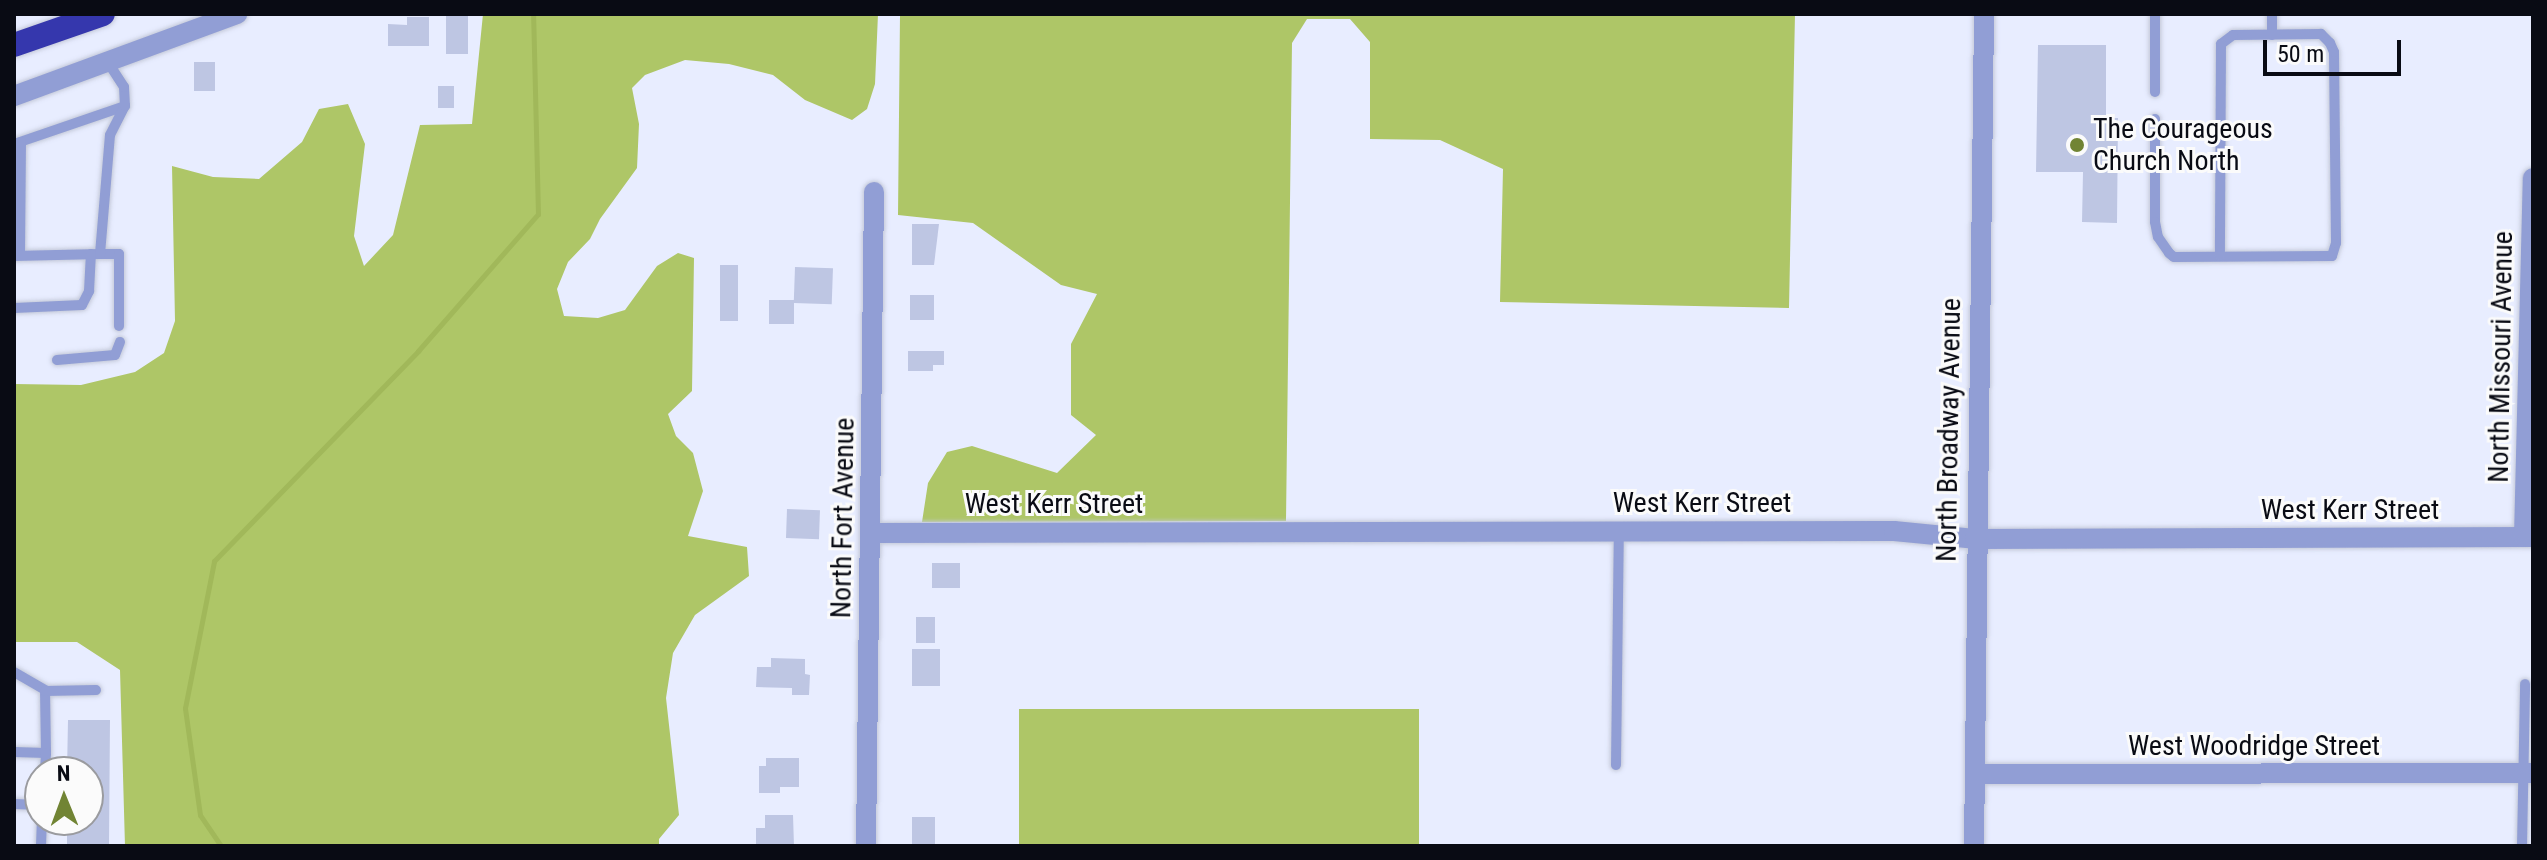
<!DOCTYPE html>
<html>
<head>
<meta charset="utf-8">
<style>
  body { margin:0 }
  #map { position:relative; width:2547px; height:860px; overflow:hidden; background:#e8edff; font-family:"Roboto Condensed",sans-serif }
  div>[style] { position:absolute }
  .forest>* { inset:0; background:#aec667; transform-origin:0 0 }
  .stream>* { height:5px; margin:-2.5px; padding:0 2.5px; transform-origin:2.5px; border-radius:2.5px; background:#a1b85a }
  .building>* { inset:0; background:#bec6e3; transform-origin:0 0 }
  .roads { filter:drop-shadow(0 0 2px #c4c9d9) drop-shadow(0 0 2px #c4c9d9) }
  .service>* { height:10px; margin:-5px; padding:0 5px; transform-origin:5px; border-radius:5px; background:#919ed5 }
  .minor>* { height:20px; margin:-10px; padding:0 10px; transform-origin:10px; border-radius:10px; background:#919ed5 }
  .motorway>* { height:24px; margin:-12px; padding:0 12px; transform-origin:12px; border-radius:12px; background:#3537ad }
  .dots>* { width:22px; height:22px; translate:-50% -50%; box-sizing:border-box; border:4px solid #fbfbfb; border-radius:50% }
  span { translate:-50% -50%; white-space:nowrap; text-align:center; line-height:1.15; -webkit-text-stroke:6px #fbfbfb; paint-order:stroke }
  .poi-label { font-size:28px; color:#090b14 }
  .left { translate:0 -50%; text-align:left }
  .street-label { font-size:28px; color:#090b14 }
  .frame { position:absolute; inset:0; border:16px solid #090b14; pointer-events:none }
  .north { position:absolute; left:24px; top:756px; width:80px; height:80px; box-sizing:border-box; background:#fbfbfb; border:2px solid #9a9b9f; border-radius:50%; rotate:359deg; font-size:22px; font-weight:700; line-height:32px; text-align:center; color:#090b14 }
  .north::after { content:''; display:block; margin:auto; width:28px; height:36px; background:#718434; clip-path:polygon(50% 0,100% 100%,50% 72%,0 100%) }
  .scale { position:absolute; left:2263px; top:40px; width:138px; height:36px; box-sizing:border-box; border:4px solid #090b14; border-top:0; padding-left:10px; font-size:24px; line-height:28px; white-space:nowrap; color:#090b14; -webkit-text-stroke:6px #fbfbfb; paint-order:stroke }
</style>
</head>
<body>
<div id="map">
  <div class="forest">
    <i style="clip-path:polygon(483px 14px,878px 14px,875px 84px,867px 109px,852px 120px,805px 100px,773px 75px,729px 64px,685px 60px,645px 75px,632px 88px,639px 124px,637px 168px,600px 219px,590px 239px,568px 262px,557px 289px,564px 316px,598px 318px,625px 310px,657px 266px,678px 253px,694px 258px,692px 391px,668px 414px,676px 436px,693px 453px,703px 491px,688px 536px,747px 547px,749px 576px,695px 615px,673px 653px,666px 698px,679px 815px,659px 839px,659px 846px,125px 846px,120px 670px,77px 642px,14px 642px,14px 384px,81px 385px,135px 372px,164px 353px,175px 321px,172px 166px,213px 177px,259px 179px,302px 142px,319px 109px,348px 104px,365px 144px,354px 236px,364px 266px,393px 235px,420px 125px,472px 124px)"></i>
    <i style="clip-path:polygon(900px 14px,1795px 14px,1789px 308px,1500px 302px,1503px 169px,1440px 140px,1370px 139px,1370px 42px,1350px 19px,1307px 19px,1292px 43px,1286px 521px,922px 522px,928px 483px,947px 452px,972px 446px,1057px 473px,1096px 435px,1071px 415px,1071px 344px,1097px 294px,1061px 285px,973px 223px,898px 215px)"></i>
    <i style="left:1419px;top:709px;width:137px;height:400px;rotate:90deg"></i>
  </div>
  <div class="stream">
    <i style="left:221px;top:846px;width:37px;rotate:-124deg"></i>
    <i style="left:200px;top:815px;width:108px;rotate:-98deg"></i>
    <i style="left:185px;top:708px;width:150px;rotate:-78.8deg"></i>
    <i style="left:214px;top:561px;width:293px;rotate:-45.8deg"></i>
    <i style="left:418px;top:351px;width:182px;rotate:-48.8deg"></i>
    <i style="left:538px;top:214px;width:200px;rotate:-91.4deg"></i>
  </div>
  <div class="building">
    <i style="left:446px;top:14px;width:22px;height:40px"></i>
    <i style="clip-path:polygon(407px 17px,429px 17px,429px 46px,388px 46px,388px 24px,407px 25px)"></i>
    <i style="clip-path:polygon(2038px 45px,2106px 45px,2106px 118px,2118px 118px,2117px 223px,2082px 222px,2083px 172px,2036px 172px)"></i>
    <i style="left:194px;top:62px;width:21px;height:29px"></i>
    <i style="left:438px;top:86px;width:16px;height:22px"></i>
    <i style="clip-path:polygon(912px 224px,939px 224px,934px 265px,912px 265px)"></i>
    <i style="left:720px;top:265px;width:18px;height:56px"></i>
    <i style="left:795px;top:267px;width:38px;height:36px;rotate:2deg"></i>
    <i style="left:910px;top:295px;width:24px;height:25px"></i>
    <i style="left:769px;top:300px;width:25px;height:24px"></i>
    <i style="clip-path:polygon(908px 351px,944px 351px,944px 365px,933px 365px,933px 371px,908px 371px)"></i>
    <i style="left:787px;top:509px;width:33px;height:29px;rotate:2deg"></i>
    <i style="left:932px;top:563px;width:28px;height:25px"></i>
    <i style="left:916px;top:617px;width:19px;height:26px"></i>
    <i style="left:912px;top:649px;width:28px;height:37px"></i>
    <i style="clip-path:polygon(771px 658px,805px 659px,805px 674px,810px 675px,809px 695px,792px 695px,792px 688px,756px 687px,757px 667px,771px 667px)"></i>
    <i style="clip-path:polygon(68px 720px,110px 720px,109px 846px,67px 846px,67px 820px,88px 820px,88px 772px,67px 772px)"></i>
    <i style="clip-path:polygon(766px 758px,799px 758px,799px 787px,780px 787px,780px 793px,759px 793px,759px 766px,766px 766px)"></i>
    <i style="clip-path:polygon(765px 815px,793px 815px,794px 846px,756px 845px,756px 828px,765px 828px)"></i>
    <i style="left:912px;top:817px;width:23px;height:29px"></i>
  </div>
  <div class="roads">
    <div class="service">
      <i style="left:2272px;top:14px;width:21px;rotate:90deg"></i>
      <i style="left:2155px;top:92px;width:78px;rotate:-90deg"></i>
      <i style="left:2155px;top:119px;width:103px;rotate:90deg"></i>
      <i style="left:2155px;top:222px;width:15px;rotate:79deg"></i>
      <i style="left:2158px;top:237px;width:19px;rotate:55deg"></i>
      <i style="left:2169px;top:253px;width:6px;rotate:39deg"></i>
      <i style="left:2174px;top:257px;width:158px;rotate:-0.4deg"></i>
      <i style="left:2332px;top:256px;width:14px;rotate:-73deg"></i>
      <i style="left:2336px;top:243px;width:191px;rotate:-90.6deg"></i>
      <i style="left:2334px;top:52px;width:10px;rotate:-114deg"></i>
      <i style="left:2330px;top:43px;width:13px;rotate:-135deg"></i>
      <i style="left:2321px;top:34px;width:88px;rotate:179.3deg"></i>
      <i style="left:2233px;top:35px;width:15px;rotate:143deg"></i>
      <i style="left:2221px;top:44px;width:212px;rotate:90.3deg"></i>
      <i style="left:14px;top:144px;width:117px;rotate:-18.9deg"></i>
      <i style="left:100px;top:254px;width:19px"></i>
      <i style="left:119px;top:254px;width:72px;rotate:90deg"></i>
      <i style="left:20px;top:255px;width:113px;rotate:-89.5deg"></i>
      <i style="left:14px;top:256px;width:86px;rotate:-1.3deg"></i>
      <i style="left:100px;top:254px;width:119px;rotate:-85.2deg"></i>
      <i style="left:110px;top:135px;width:33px;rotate:-63deg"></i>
      <i style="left:125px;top:106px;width:19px;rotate:-93deg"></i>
      <i style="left:124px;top:87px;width:31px;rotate:-123deg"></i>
      <i style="left:14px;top:308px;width:68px;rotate:-2.5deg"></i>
      <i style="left:82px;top:305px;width:16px;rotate:-63deg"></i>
      <i style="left:89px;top:291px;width:37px;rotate:-87deg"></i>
      <i style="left:57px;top:360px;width:58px;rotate:-4.9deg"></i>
      <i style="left:115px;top:355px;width:14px;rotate:-69deg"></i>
      <i style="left:14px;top:672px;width:38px;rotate:30deg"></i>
      <i style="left:14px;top:752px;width:32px;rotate:2deg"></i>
      <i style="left:46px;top:753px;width:62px;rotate:-90.9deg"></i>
      <i style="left:45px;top:691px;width:51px;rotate:-1.1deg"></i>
      <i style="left:1616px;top:765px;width:234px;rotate:-89.3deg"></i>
      <i style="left:45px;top:772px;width:19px;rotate:-87deg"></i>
      <i style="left:14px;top:804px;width:26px;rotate:2deg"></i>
      <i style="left:41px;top:846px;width:26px;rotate:-88deg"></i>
      <i style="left:2522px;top:846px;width:162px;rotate:-88.9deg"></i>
    </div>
    <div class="minor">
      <i style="left:14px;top:96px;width:238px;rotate:-20.2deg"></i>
      <i style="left:872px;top:533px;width:1022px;rotate:-0.11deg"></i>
      <i style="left:1894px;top:531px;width:81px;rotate:5.6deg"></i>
      <i style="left:1975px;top:539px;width:558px;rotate:-0.21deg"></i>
      <i style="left:2524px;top:537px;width:359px;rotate:-88.6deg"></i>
      <i style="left:1975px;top:774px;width:558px;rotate:-0.1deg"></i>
      <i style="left:866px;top:846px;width:654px;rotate:-89.3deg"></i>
      <i style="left:1974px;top:846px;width:832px;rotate:-89.31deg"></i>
    </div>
    <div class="motorway">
      <i style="left:14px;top:45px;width:94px;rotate:-19.2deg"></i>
    </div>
  </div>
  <div class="dots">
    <i style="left:2077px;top:145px;background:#718434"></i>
  </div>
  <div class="poi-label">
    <span class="left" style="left:2093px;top:145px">The Courageous<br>Church North</span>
  </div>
  <div class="street-label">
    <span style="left:2501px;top:357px;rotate:-89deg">North Missouri Avenue</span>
    <span style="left:1949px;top:430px;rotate:-89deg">North Broadway Avenue</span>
    <span style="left:1702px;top:503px">West Kerr Street</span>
    <span style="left:1054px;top:504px">West Kerr Street</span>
    <span style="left:2350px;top:510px">West Kerr Street</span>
    <span style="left:843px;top:518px;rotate:-89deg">North Fort Avenue</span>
    <span style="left:2254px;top:746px">West Woodridge Street</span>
  </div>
  <div class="frame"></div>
  <div class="north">N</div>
  <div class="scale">50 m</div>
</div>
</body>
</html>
